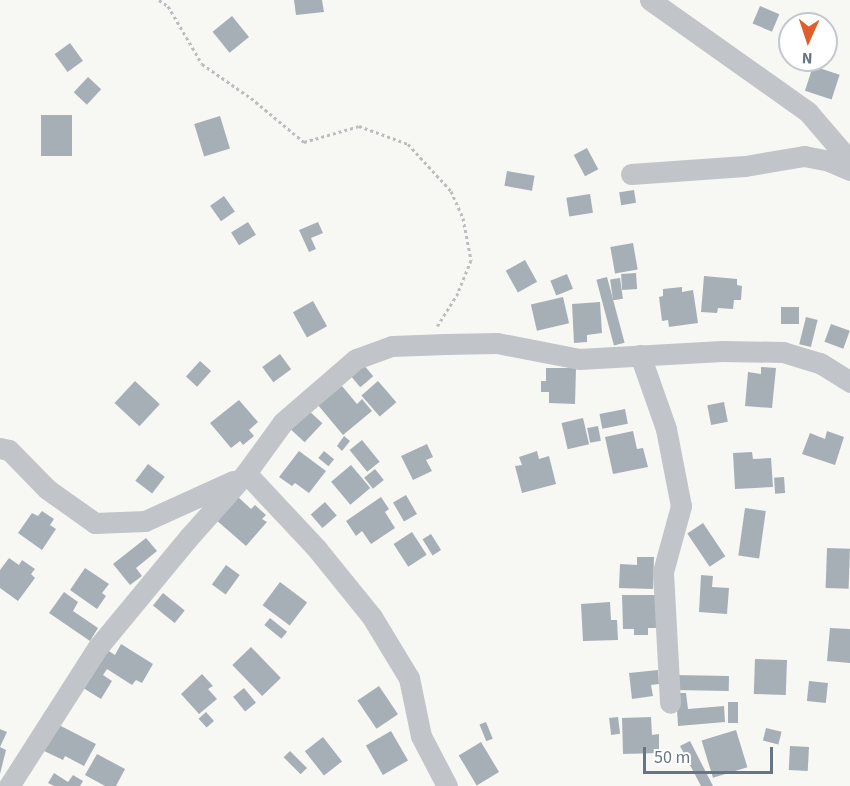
<!DOCTYPE html>
<html>
<head>
<meta charset="utf-8">
<style>
  body { margin:0 }
  #map { position:relative; width:850px; height:786px; overflow:hidden; background:#f7f7f4; font-family:"Source Sans 3",sans-serif }
  div>[style] { position:absolute }
  .building>* { inset:0; background:#a7afb6; transform-origin:0 0 }
  .path>* { height:3px; margin-top:-1.5px; transform-origin:0; background:repeating-linear-gradient(90deg,#bbbdc0 0 3px,transparent 0 6px) }
  .street>* { height:21px; margin:-10.5px; padding:0 10.5px; transform-origin:10.5px; border-radius:10.5px; background:#c1c4c8 }
  span { translate:-50% -50%; white-space:nowrap; text-align:center; line-height:1.15; -webkit-text-stroke:6px #fff; paint-order:stroke }
  .north { position:absolute; left:778px; top:12px; width:60px; height:60px; box-sizing:border-box; background:#fff; border:2px solid #c2c8ce; border-radius:50%; rotate:183deg; font-size:16px; font-weight:700; line-height:24px; text-align:center; color:#677685 }
  .north::after { content:''; display:block; margin:auto; width:21px; height:27px; background:#e05e2c; clip-path:polygon(50% 0,100% 100%,50% 72%,0 100%) }
  .scale { position:absolute; left:643px; top:747px; width:130px; height:27px; box-sizing:border-box; border:3px solid #677685; border-top:0; padding-left:8px; font-size:18px; line-height:21px; white-space:nowrap; color:#677685; -webkit-text-stroke:4px #fff; paint-order:stroke }
</style>
</head>
<body>
<div id="map">
  <div class="building">
    <i style="clip-path:polygon(294px 0,322px 0,324px 12px,296px 15px)"></i>
    <i style="left:760px;top:6px;width:21px;height:19px;rotate:23deg"></i>
    <i style="left:232px;top:16px;width:27px;height:25px;rotate:51deg"></i>
    <i style="left:70px;top:43px;width:22px;height:19px;rotate:54deg"></i>
    <i style="left:813px;top:66px;width:28px;height:26px;rotate:18deg"></i>
    <i style="left:88px;top:77px;width:18px;height:21px;rotate:43deg"></i>
    <i style="left:72px;top:115px;width:41px;height:31px;rotate:90deg"></i>
    <i style="left:220px;top:116px;width:34px;height:27px;rotate:73deg"></i>
    <i style="left:587px;top:148px;width:24px;height:15px;rotate:62deg"></i>
    <i style="left:507px;top:171px;width:28px;height:15px;rotate:10deg"></i>
    <i style="left:634px;top:190px;width:13px;height:15px;rotate:81deg"></i>
    <i style="left:590px;top:194px;width:19px;height:24px;rotate:81deg"></i>
    <i style="left:224px;top:196px;width:19px;height:17px;rotate:55deg"></i>
    <i style="left:248px;top:222px;width:15px;height:20px;rotate:58deg"></i>
    <i style="clip-path:polygon(318px 222px,323px 233px,311px 238px,316px 249px,309px 252px,299px 230px)"></i>
    <i style="left:633px;top:243px;width:27px;height:23px;rotate:80deg"></i>
    <i style="left:525px;top:260px;width:25px;height:22px;rotate:61deg"></i>
    <i style="left:636px;top:273px;width:16px;height:15px;rotate:86deg"></i>
    <i style="left:567px;top:274px;width:16px;height:18px;rotate:68deg"></i>
    <i style="clip-path:polygon(704px 276px,737px 279px,737px 285px,742px 286px,741px 300px,734px 300px,733px 309px,718px 308px,717px 313px,701px 312px)"></i>
    <i style="left:607px;top:277px;width:68px;height:11px;rotate:75deg"></i>
    <i style="left:620px;top:278px;width:21px;height:10px;rotate:82deg"></i>
    <i style="clip-path:polygon(682px 287px,682px 292px,693px 290px,698px 323px,669px 327px,668px 320px,662px 321px,659px 297px,663px 296px,663px 289px)"></i>
    <i style="left:563px;top:297px;width:27px;height:33px;rotate:77deg"></i>
    <i style="left:313px;top:301px;width:29px;height:23px;rotate:61deg"></i>
    <i style="clip-path:polygon(600px 302px,602px 333px,587px 335px,587px 342px,574px 343px,572px 304px)"></i>
    <i style="left:799px;top:307px;width:17px;height:18px;rotate:90deg"></i>
    <i style="left:806px;top:317px;width:12px;height:28px;rotate:14deg"></i>
    <i style="left:831px;top:324px;width:20px;height:19px;rotate:20deg"></i>
    <i style="left:280px;top:354px;width:19px;height:22px;rotate:54deg"></i>
    <i style="left:200px;top:361px;width:15px;height:21px;rotate:42deg"></i>
    <i style="left:363px;top:364px;width:16px;height:17px;rotate:50deg"></i>
    <i style="clip-path:polygon(761px 367px,776px 368px,772px 408px,745px 406px,748px 372px,761px 374px)"></i>
    <i style="clip-path:polygon(546px 368px,576px 368px,575px 404px,549px 403px,549px 392px,541px 392px,541px 381px,546px 381px)"></i>
    <i style="left:135px;top:381px;width:34px;height:30px;rotate:43deg"></i>
    <i style="left:378px;top:381px;width:28px;height:22px;rotate:49deg"></i>
    <i style="clip-path:polygon(342px 386px,357px 404px,362px 399px,372px 411px,343px 435px,318px 405px)"></i>
    <i style="clip-path:polygon(239px 400px,258px 422px,249px 430px,254px 436px,243px 445px,240px 441px,231px 448px,210px 423px)"></i>
    <i style="left:724px;top:402px;width:20px;height:17px;rotate:79deg"></i>
    <i style="left:307px;top:409px;width:21px;height:26px;rotate:43deg"></i>
    <i style="left:625px;top:409px;width:15px;height:26px;rotate:79deg"></i>
    <i style="left:583px;top:418px;width:27px;height:22px;rotate:77deg"></i>
    <i style="left:598px;top:426px;width:15px;height:11px;rotate:79deg"></i>
    <i style="clip-path:polygon(633px 431px,637px 449px,643px 448px,648px 467px,613px 474px,605px 437px)"></i>
    <i style="clip-path:polygon(827px 431px,844px 437px,835px 465px,802px 454px,810px 433px,825px 439px)"></i>
    <i style="clip-path:polygon(344px 436px,350px 441px,342px 451px,337px 446px)"></i>
    <i style="left:362px;top:440px;width:28px;height:16px;rotate:51deg"></i>
    <i style="clip-path:polygon(427px 444px,433px 457px,426px 460px,432px 471px,413px 480px,401px 456px)"></i>
    <i style="clip-path:polygon(299px 451px,326px 471px,309px 493px,295px 483px,292px 486px,279px 477px)"></i>
    <i style="left:324px;top:451px;width:13px;height:9px;rotate:39deg"></i>
    <i style="clip-path:polygon(537px 451px,539px 459px,549px 456px,556px 484px,522px 493px,515px 466px,522px 465px,519px 457px)"></i>
    <i style="clip-path:polygon(752px 452px,753px 459px,771px 458px,773px 487px,735px 489px,733px 453px)"></i>
    <i style="left:148px;top:464px;width:21px;height:21px;rotate:37deg"></i>
    <i style="left:351px;top:465px;width:30px;height:26px;rotate:50deg"></i>
    <i style="left:375px;top:469px;width:14px;height:14px;rotate:51deg"></i>
    <i style="left:784px;top:477px;width:16px;height:10px;rotate:86deg"></i>
    <i style="clip-path:polygon(236px 495px,251px 509px,255px 505px,266px 515px,262px 519px,267px 522px,246px 546px,215px 519px)"></i>
    <i style="left:406px;top:495px;width:22px;height:15px;rotate:60deg"></i>
    <i style="clip-path:polygon(381px 497px,389px 509px,385px 512px,395px 528px,371px 544px,362px 531px,356px 536px,346px 521px)"></i>
    <i style="left:325px;top:502px;width:18px;height:19px;rotate:49deg"></i>
    <i style="left:745px;top:508px;width:21px;height:48px;rotate:8deg"></i>
    <i style="clip-path:polygon(42px 511px,54px 519px,50px 525px,56px 529px,42px 550px,18px 533px,32px 513px,38px 516px)"></i>
    <i style="left:703px;top:523px;width:40px;height:19px;rotate:56deg"></i>
    <i style="left:412px;top:532px;width:27px;height:22px;rotate:57deg"></i>
    <i style="left:431px;top:534px;width:19px;height:10px;rotate:58deg"></i>
    <i style="clip-path:polygon(146px 538px,157px 551px,136px 568px,142px 576px,130px 585px,113px 564px)"></i>
    <i style="left:827px;top:548px;width:23px;height:40px;rotate:2deg"></i>
    <i style="clip-path:polygon(637px 557px,654px 557px,653px 589px,619px 588px,620px 564px,637px 565px)"></i>
    <i style="clip-path:polygon(9px 558px,19px 565px,22px 560px,35px 569px,31px 574px,35px 578px,18px 601px,0 588px,0 570px)"></i>
    <i style="left:226px;top:565px;width:17px;height:24px;rotate:36deg"></i>
    <i style="clip-path:polygon(85px 568px,109px 584px,102px 593px,106px 596px,97px 609px,70px 590px)"></i>
    <i style="clip-path:polygon(701px 575px,713px 576px,712px 587px,729px 588px,727px 614px,699px 612px)"></i>
    <i style="left:280px;top:582px;width:34px;height:29px;rotate:37deg"></i>
    <i style="clip-path:polygon(64px 592px,78px 602px,73px 611px,98px 628px,90px 641px,49px 613px)"></i>
    <i style="left:163px;top:593px;width:28px;height:16px;rotate:39deg"></i>
    <i style="clip-path:polygon(622px 595px,658px 595px,659px 628px,648px 628px,648px 635px,634px 635px,634px 629px,623px 629px)"></i>
    <i style="clip-path:polygon(610px 602px,611px 620px,617px 620px,618px 640px,583px 641px,581px 604px)"></i>
    <i style="left:270px;top:618px;width:22px;height:9px;rotate:39deg"></i>
    <i style="clip-path:polygon(830px 628px,850px 629px,850px 663px,827px 661px)"></i>
    <i style="clip-path:polygon(121px 644px,153px 664px,142px 683px,136px 680px,132px 685px,107px 669px,103px 675px,112px 681px,101px 699px,80px 686px,104px 648px,115px 655px)"></i>
    <i style="left:251px;top:647px;width:43px;height:26px;rotate:46deg"></i>
    <i style="left:755px;top:659px;width:32px;height:35px;rotate:2deg"></i>
    <i style="clip-path:polygon(658px 670px,659px 684px,651px 685px,653px 696px,632px 699px,629px 673px)"></i>
    <i style="clip-path:polygon(202px 674px,213px 686px,208px 689px,217px 699px,199px 714px,181px 694px)"></i>
    <i style="left:675px;top:675px;width:54px;height:15px;rotate:1deg"></i>
    <i style="left:809px;top:681px;width:19px;height:20px;rotate:6deg"></i>
    <i style="left:379px;top:686px;width:34px;height:26px;rotate:56deg"></i>
    <i style="left:244px;top:688px;width:19px;height:14px;rotate:51deg"></i>
    <i style="clip-path:polygon(676px 693px,686px 693px,688px 709px,724px 706px,725px 722px,678px 726px)"></i>
    <i style="left:728px;top:702px;width:10px;height:21px"></i>
    <i style="left:206px;top:712px;width:12px;height:10px;rotate:48deg"></i>
    <i style="left:618px;top:717px;width:17px;height:9px;rotate:83deg"></i>
    <i style="clip-path:polygon(651px 717px,652px 735px,659px 734px,659px 753px,623px 754px,622px 718px)"></i>
    <i style="left:486px;top:722px;width:18px;height:7px;rotate:68deg"></i>
    <i style="clip-path:polygon(55px 723px,96px 744px,84px 766px,65px 756px,63px 760px,42px 750px)"></i>
    <i style="left:766px;top:728px;width:16px;height:13px;rotate:14deg"></i>
    <i style="clip-path:polygon(0 729px,7px 732px,0 747px,6px 750px,0 774px)"></i>
    <i style="left:736px;top:730px;width:39px;height:36px;rotate:73deg"></i>
    <i style="left:391px;top:731px;width:34px;height:29px;rotate:60deg"></i>
    <i style="left:323px;top:737px;width:31px;height:23px;rotate:52deg"></i>
    <i style="clip-path:polygon(690px 741px,713px 786px,701px 786px,680px 746px)"></i>
    <i style="left:481px;top:742px;width:35px;height:26px;rotate:59deg"></i>
    <i style="left:790px;top:746px;width:19px;height:24px;rotate:3deg"></i>
    <i style="left:290px;top:751px;width:24px;height:9px;rotate:45deg"></i>
    <i style="clip-path:polygon(97px 754px,125px 769px,116px 786px,105px 786px,85px 775px)"></i>
    <i style="clip-path:polygon(54px 773px,68px 782px,73px 775px,83px 781px,80px 786px,54px 786px,48px 783px)"></i>
  </div>
  <div class="path">
    <i style="left:159px;top:0;width:11px;rotate:34deg"></i>
    <i style="left:168px;top:6px;width:67px;rotate:59.6deg"></i>
    <i style="left:202px;top:64px;width:60px;rotate:34.8deg"></i>
    <i style="left:251px;top:98px;width:69px;rotate:39.7deg"></i>
    <i style="left:304px;top:142px;width:57px;rotate:-16.2deg"></i>
    <i style="left:359px;top:126px;width:52px;rotate:20.2deg"></i>
    <i style="left:408px;top:144px;width:64px;rotate:47.5deg"></i>
    <i style="left:451px;top:191px;width:30px;rotate:66deg"></i>
    <i style="left:463px;top:218px;width:43px;rotate:79.2deg"></i>
    <i style="left:471px;top:260px;width:35px;rotate:112deg"></i>
    <i style="left:458px;top:293px;width:39px;rotate:122deg"></i>
  </div>
  <div class="street">
    <i style="left:650px;top:0;width:194px;rotate:35.3deg"></i>
    <i style="left:808px;top:112px;width:65px;rotate:49.4deg"></i>
    <i style="left:631px;top:174px;width:114px;rotate:-4deg"></i>
    <i style="left:745px;top:166px;width:60px;rotate:-9.6deg"></i>
    <i style="left:804px;top:156px;width:25px;rotate:11deg"></i>
    <i style="left:829px;top:161px;width:23px;rotate:23deg"></i>
    <i style="left:640px;top:355px;width:78px;rotate:70.6deg"></i>
    <i style="left:666px;top:429px;width:78px;rotate:79deg"></i>
    <i style="left:681px;top:506px;width:68px;rotate:105.3deg"></i>
    <i style="left:663px;top:572px;width:131px;rotate:86.9deg"></i>
    <i style="left:0;top:448px;width:9px;rotate:13deg"></i>
    <i style="left:9px;top:450px;width:54px;rotate:45.7deg"></i>
    <i style="left:47px;top:489px;width:59px;rotate:35.3deg"></i>
    <i style="left:95px;top:523px;width:50px;rotate:-2.3deg"></i>
    <i style="left:145px;top:521px;width:97px;rotate:-24.4deg"></i>
    <i style="left:246px;top:473px;width:104px;rotate:46.9deg"></i>
    <i style="left:317px;top:549px;width:87px;rotate:51deg"></i>
    <i style="left:372px;top:617px;width:71px;rotate:58.8deg"></i>
    <i style="left:409px;top:678px;width:59px;rotate:78.3deg"></i>
    <i style="left:421px;top:736px;width:56px;rotate:62.5deg"></i>
    <i style="left:9px;top:786px;width:165px;rotate:-57.4deg"></i>
    <i style="left:98px;top:647px;width:143px;rotate:-50.4deg"></i>
    <i style="left:189px;top:537px;width:86px;rotate:-48.3deg"></i>
    <i style="left:246px;top:473px;width:63px;rotate:-54deg"></i>
    <i style="left:283px;top:422px;width:96px;rotate:-40.8deg"></i>
    <i style="left:356px;top:359px;width:38px;rotate:-20deg"></i>
    <i style="left:392px;top:346px;width:53px;rotate:-2.2deg"></i>
    <i style="left:445px;top:344px;width:52px;rotate:-1.1deg"></i>
    <i style="left:497px;top:343px;width:84px;rotate:11deg"></i>
    <i style="left:579px;top:359px;width:143px;rotate:-3.2deg"></i>
    <i style="left:722px;top:351px;width:61px;rotate:0.9deg"></i>
    <i style="left:783px;top:352px;width:39px;rotate:17deg"></i>
    <i style="left:820px;top:363px;width:36px;rotate:32deg"></i>
  </div>
  <div class="north">N</div>
  <div class="scale">50 m</div>
</div>
</body>
</html>
